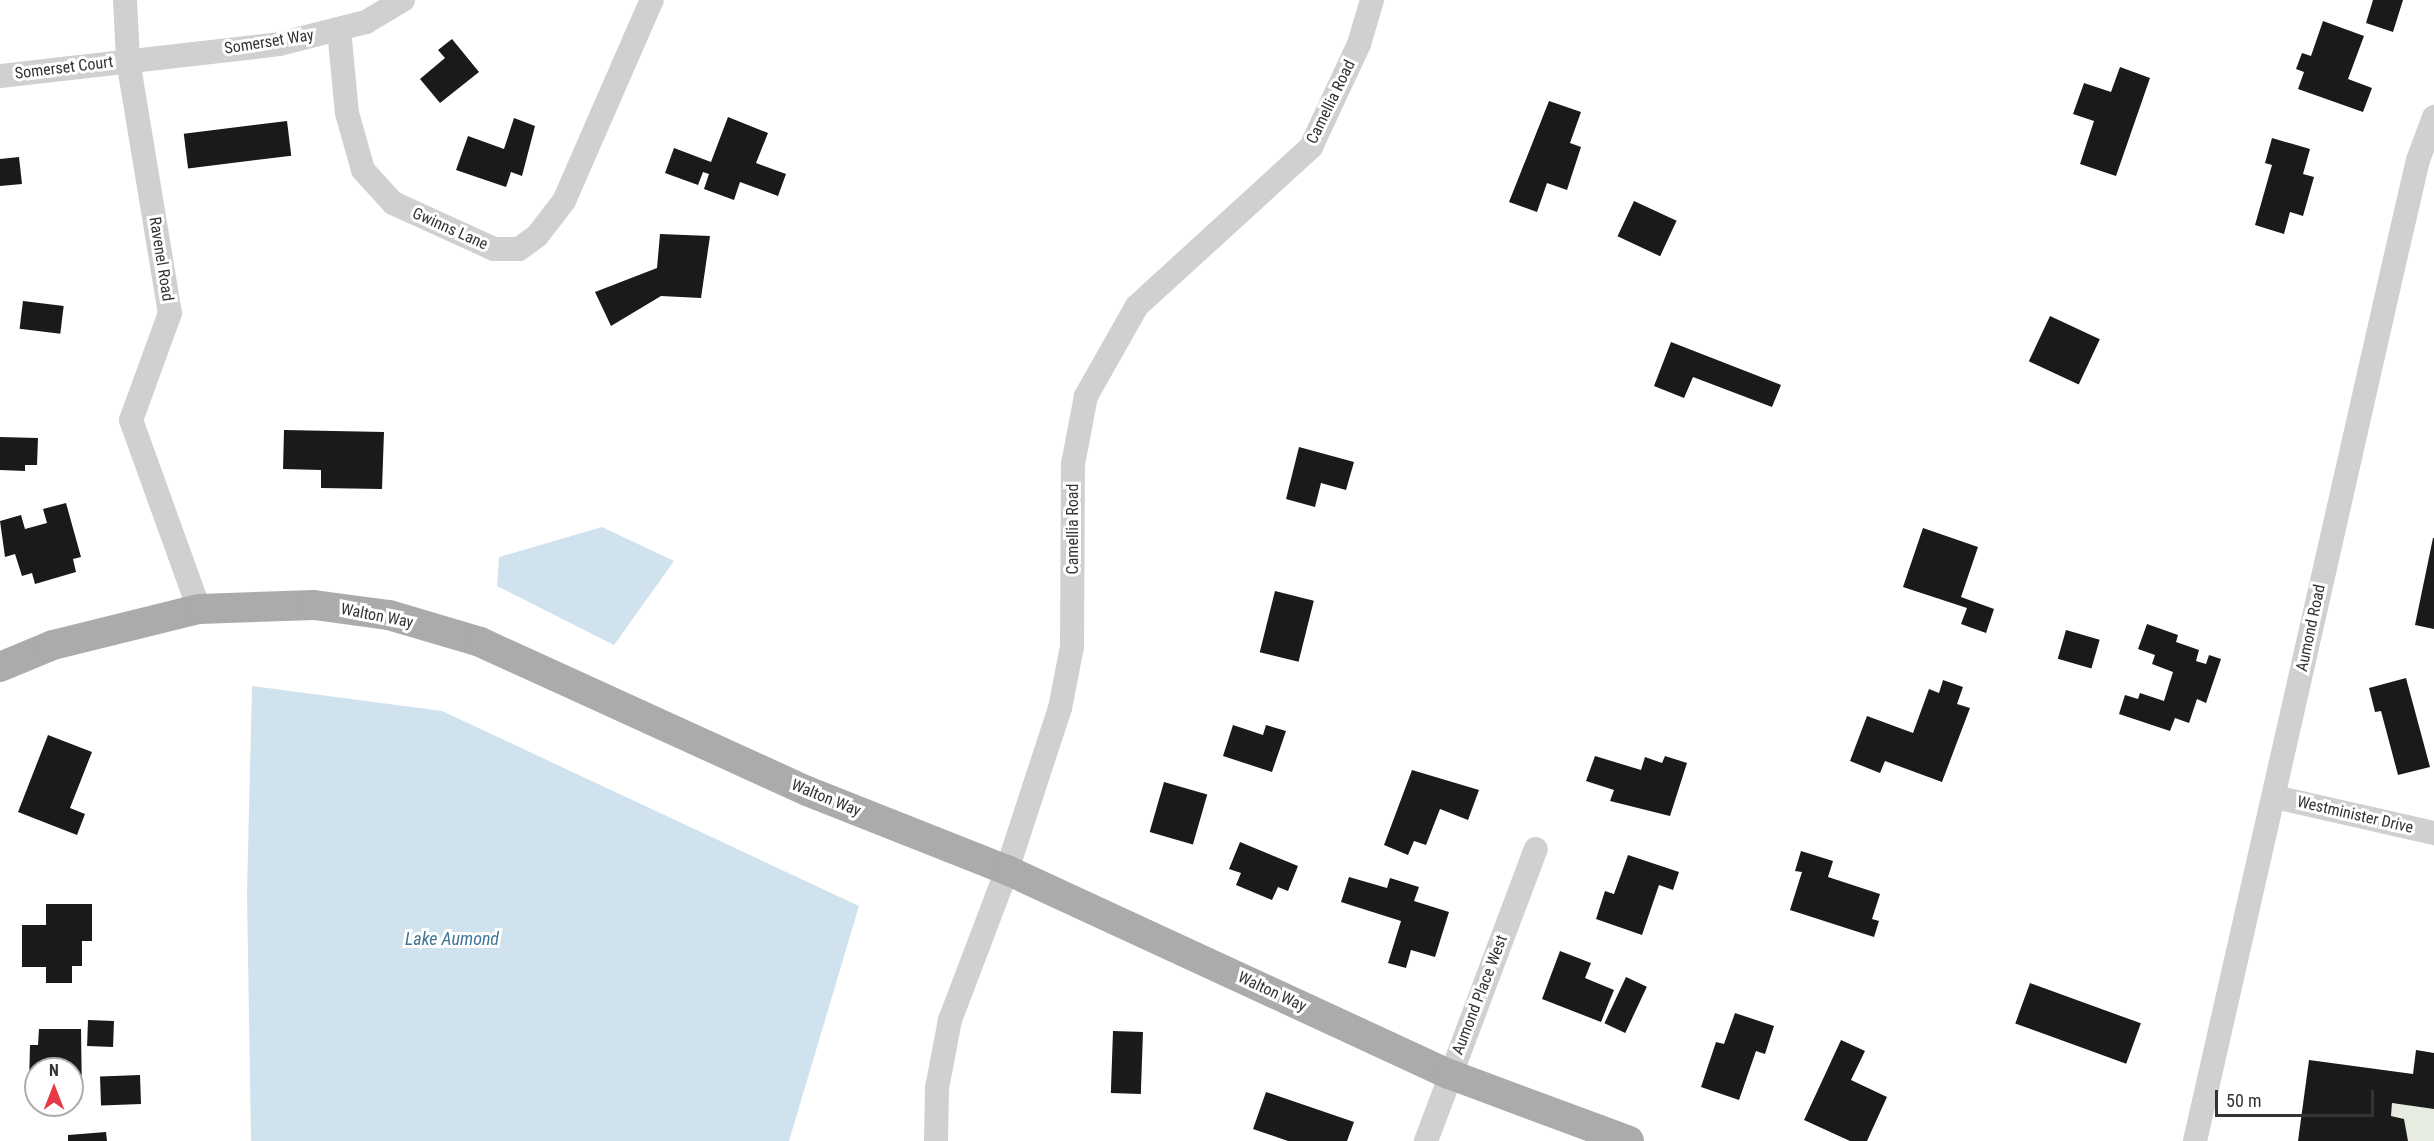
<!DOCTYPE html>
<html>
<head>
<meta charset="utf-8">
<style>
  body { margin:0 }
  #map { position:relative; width:2434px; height:1141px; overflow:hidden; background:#fff; font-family:"Roboto Condensed",sans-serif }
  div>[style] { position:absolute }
  .green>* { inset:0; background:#e6ecdf }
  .water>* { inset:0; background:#cfe2ee }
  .building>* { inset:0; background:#1a1a1a; transform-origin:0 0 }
  .minor>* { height:24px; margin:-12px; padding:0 12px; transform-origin:12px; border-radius:12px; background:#d0d0d0 }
  .major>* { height:30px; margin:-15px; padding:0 15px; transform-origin:15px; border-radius:15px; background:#ababab }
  span { translate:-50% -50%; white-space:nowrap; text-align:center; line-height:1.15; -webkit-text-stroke:6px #fff; paint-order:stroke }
  .street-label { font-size:16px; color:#333 }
  .water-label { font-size:18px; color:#3f7597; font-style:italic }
  .north { position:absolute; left:24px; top:1057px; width:60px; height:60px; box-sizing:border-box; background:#fff; border:2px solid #adadad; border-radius:50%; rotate:0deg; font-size:16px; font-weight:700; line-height:24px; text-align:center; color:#333 }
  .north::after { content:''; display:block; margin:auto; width:21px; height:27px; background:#e63946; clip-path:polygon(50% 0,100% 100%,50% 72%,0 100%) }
  .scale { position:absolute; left:2215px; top:1090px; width:159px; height:27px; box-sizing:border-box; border:3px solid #333; border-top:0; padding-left:8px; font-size:18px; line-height:21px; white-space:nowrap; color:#333; -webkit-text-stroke:4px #fff; paint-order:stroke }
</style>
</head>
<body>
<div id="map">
  <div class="green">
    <i style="clip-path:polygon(2392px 1103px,2434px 1109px,2434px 1141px,2408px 1141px,2404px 1119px,2391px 1116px)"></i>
  </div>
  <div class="water">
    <i style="clip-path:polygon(602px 527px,674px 561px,614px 645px,497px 586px,499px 557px)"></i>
    <i style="clip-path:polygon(252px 686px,442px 711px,859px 906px,789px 1141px,251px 1141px,247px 893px)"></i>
  </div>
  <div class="building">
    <i style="clip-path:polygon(2373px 0,2403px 0,2393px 32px,2366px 23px)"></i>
    <i style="clip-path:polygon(2323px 21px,2364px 36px,2348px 79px,2372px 88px,2363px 112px,2298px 89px,2304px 72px,2296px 69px,2302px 53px,2311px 56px)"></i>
    <i style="clip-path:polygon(452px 39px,479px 72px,440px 103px,420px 79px,445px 58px,438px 50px)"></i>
    <i style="clip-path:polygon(2120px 67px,2150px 78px,2116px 176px,2080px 164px,2094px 121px,2073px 114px,2084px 83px,2111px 92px)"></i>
    <i style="clip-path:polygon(1549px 101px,1581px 112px,1570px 143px,1581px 147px,1567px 190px,1547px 183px,1537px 212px,1509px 202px)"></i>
    <i style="clip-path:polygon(728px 117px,768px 133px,756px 163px,786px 174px,778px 196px,740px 182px,734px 200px,704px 189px,709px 174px,703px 172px,698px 185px,665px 173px,674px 148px,711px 162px)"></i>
    <i style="clip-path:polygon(514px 118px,535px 126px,522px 176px,511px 172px,506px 187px,456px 170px,468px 136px,504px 149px)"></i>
    <i style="left:287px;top:121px;width:35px;height:104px;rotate:83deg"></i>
    <i style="clip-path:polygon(2272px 138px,2310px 149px,2303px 174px,2314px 177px,2303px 216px,2290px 212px,2284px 234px,2255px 225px,2272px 165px,2265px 163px)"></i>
    <i style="clip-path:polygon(19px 157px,22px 184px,0 186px,0 159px)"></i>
    <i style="left:1634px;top:201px;width:47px;height:39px;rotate:25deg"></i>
    <i style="clip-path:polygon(660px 234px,710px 236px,701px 298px,661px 296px,611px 326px,595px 292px,657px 268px)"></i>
    <i style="left:23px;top:301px;width:41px;height:28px;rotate:7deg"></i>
    <i style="left:2050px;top:316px;width:55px;height:50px;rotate:25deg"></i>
    <i style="clip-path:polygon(1671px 342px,1781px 385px,1772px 407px,1693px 377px,1684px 398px,1654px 386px)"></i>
    <i style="clip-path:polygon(284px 430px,384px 432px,382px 489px,321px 488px,321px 470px,283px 469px)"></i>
    <i style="clip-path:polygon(0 437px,38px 438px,37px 465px,25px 465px,25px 471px,0 470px)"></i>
    <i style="clip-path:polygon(1299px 447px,1354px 462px,1346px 490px,1321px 483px,1315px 507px,1286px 499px)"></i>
    <i style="clip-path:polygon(66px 503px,81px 557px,73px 559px,76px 572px,35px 584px,32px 573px,22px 576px,15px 554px,5px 557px,0 521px,21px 515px,25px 529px,47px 523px,43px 509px)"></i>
    <i style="clip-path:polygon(1923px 528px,1978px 547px,1961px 597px,1994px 609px,1986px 633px,1961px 624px,1967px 608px,1903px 587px)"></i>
    <i style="clip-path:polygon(2433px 538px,2434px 538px,2434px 629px,2415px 625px)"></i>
    <i style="left:1275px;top:591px;width:40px;height:63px;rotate:14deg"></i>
    <i style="clip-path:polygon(2147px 624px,2178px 635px,2176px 642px,2199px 650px,2196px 661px,2206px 664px,2209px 655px,2221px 659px,2206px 703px,2197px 699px,2189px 723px,2175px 718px,2170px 731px,2119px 714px,2125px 695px,2138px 699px,2140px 693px,2164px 701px,2173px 672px,2152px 664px,2155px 655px,2138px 649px)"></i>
    <i style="left:2066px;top:630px;width:35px;height:30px;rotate:16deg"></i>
    <i style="clip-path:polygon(2406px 678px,2430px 767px,2398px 775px,2381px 711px,2375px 712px,2369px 688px)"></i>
    <i style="clip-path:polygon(1943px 680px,1963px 687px,1957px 704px,1970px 708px,1942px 782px,1885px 761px,1880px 773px,1850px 761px,1867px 716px,1913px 733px,1929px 689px,1939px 693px)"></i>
    <i style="clip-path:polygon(1233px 725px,1263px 735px,1266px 725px,1286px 731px,1272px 772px,1223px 756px)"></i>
    <i style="clip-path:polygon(48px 735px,92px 752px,70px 808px,85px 814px,77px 835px,18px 812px)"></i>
    <i style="clip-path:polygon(1595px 756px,1641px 770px,1645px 757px,1662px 763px,1665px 756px,1687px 763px,1670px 816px,1610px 801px,1614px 790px,1586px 781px)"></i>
    <i style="clip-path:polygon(1412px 770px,1479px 790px,1468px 820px,1440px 809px,1426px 845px,1414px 841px,1408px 855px,1384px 845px)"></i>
    <i style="left:1164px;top:782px;width:45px;height:52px;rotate:16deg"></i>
    <i style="clip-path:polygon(1240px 842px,1298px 866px,1288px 891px,1278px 887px,1272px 900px,1236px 885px,1241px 873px,1229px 869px)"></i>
    <i style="clip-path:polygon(1801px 851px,1833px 861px,1828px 877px,1880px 894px,1872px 919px,1879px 921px,1874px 937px,1790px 910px,1802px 872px,1795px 871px)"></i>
    <i style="clip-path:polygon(1628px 855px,1679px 872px,1673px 890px,1659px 885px,1642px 935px,1596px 919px,1605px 891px,1614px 894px)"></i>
    <i style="clip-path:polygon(1349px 877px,1387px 888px,1390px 878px,1419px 887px,1414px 901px,1449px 912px,1435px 957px,1411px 950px,1406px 968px,1388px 963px,1401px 921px,1341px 902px)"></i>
    <i style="clip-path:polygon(46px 904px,92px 904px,92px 941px,82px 941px,82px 966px,72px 966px,72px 983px,46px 983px,46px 967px,22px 967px,22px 925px,46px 925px)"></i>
    <i style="clip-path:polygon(1560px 951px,1591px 963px,1585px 978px,1614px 990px,1601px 1022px,1542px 999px)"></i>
    <i style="left:1626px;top:977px;width:23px;height:51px;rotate:25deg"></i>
    <i style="left:2030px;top:983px;width:118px;height:43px;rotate:20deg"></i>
    <i style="clip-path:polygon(1735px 1013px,1774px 1026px,1765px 1054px,1756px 1051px,1739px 1100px,1701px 1087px,1716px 1042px,1724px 1044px)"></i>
    <i style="left:88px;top:1020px;width:26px;height:26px;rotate:2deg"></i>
    <i style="clip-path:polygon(39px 1029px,81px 1029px,82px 1099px,72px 1099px,72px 1069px,36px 1069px,36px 1085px,29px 1085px,30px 1045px,38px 1045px)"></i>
    <i style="left:1113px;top:1031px;width:30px;height:62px;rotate:2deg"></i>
    <i style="clip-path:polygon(1841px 1040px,1865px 1051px,1851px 1080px,1887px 1097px,1867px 1141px,1850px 1141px,1804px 1120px)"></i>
    <i style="clip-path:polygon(2416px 1050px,2434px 1053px,2434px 1109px,2392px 1103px,2391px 1116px,2404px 1119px,2408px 1141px,2298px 1141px,2309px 1060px,2413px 1074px)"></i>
    <i style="left:140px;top:1075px;width:29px;height:40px;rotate:88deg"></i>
    <i style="clip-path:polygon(1266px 1092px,1354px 1122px,1347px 1141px,1288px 1141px,1253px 1129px)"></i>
    <i style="clip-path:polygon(106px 1132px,107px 1141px,68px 1141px,68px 1135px)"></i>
  </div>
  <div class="minor">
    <i style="left:125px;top:0;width:60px;rotate:87.1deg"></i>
    <i style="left:128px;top:60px;width:256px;rotate:80.6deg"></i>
    <i style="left:170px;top:313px;width:114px;rotate:110deg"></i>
    <i style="left:131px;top:420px;width:201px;rotate:70.2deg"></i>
    <i style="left:339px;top:29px;width:84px;rotate:84.6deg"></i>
    <i style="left:347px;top:113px;width:59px;rotate:74.3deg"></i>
    <i style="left:363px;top:170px;width:45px;rotate:47.7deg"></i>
    <i style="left:393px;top:203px;width:111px;rotate:24.5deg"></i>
    <i style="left:494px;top:249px;width:25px"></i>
    <i style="left:519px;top:249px;width:22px;rotate:-36deg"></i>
    <i style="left:537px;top:236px;width:44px;rotate:-52.4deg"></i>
    <i style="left:564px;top:201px;width:219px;rotate:-66.4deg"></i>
    <i style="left:0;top:76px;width:281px;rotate:-6.5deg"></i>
    <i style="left:279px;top:44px;width:90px;rotate:-14.2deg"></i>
    <i style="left:366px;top:22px;width:43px;rotate:-30.7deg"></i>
    <i style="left:2275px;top:797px;width:163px;rotate:12.8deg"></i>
    <i style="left:936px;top:1141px;width:53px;rotate:-88.9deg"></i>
    <i style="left:937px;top:1088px;width:69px;rotate:-79.2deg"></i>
    <i style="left:950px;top:1020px;width:160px;rotate:-69.2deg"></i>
    <i style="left:1007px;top:870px;width:170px;rotate:-71.9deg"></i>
    <i style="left:1060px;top:708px;width:62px;rotate:-78.9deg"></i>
    <i style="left:1072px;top:647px;width:183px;rotate:-89.7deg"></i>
    <i style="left:1073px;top:464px;width:69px;rotate:-79.2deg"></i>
    <i style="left:1086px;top:396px;width:103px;rotate:-60.5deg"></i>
    <i style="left:1137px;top:306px;width:236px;rotate:-42.4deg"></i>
    <i style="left:1311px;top:147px;width:114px;rotate:-65deg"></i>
    <i style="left:1359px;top:44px;width:46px;rotate:-73.5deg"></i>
    <i style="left:1426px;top:1141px;width:312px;rotate:-69.4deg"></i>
    <i style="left:2195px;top:1141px;width:895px;rotate:-77.22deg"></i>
    <i style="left:2393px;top:268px;width:111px;rotate:-77deg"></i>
    <i style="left:2418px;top:160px;width:46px;rotate:-69.6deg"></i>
  </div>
  <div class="major">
    <i style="left:0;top:667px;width:57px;rotate:-22.5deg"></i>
    <i style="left:53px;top:645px;width:150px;rotate:-13.9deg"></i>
    <i style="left:199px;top:609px;width:115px;rotate:-2deg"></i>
    <i style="left:314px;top:605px;width:76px;rotate:7.6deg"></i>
    <i style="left:389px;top:615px;width:95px;rotate:16.5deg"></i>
    <i style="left:480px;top:642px;width:359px;rotate:24.5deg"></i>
    <i style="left:807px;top:791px;width:215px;rotate:21.6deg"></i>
    <i style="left:1007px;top:870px;width:487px;rotate:24.8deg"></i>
    <i style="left:1449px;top:1074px;width:192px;rotate:20.4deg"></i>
  </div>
  <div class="street-label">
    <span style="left:269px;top:42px;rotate:-9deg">Somerset Way</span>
    <span style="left:64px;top:68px;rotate:-7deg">Somerset Court</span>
    <span style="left:1331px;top:102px;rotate:-64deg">Camellia Road</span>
    <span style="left:450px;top:229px;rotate:24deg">Gwinns Lane</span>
    <span style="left:161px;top:259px;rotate:81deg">Ravenel Road</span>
    <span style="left:1073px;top:529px;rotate:-90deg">Camellia Road</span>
    <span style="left:377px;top:616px;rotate:11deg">Walton Way</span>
    <span style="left:2311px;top:628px;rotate:-78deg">Aumond Road</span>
    <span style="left:826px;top:798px;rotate:22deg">Walton Way</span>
    <span style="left:2355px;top:815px;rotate:13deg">Westminister Drive</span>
    <span style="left:1272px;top:992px;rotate:25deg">Walton Way</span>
    <span style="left:1480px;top:995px;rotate:-69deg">Aumond Place West</span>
  </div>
  <div class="water-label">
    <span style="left:452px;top:939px">Lake Aumond</span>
  </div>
  <div class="north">N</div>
  <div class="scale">50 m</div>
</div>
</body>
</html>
